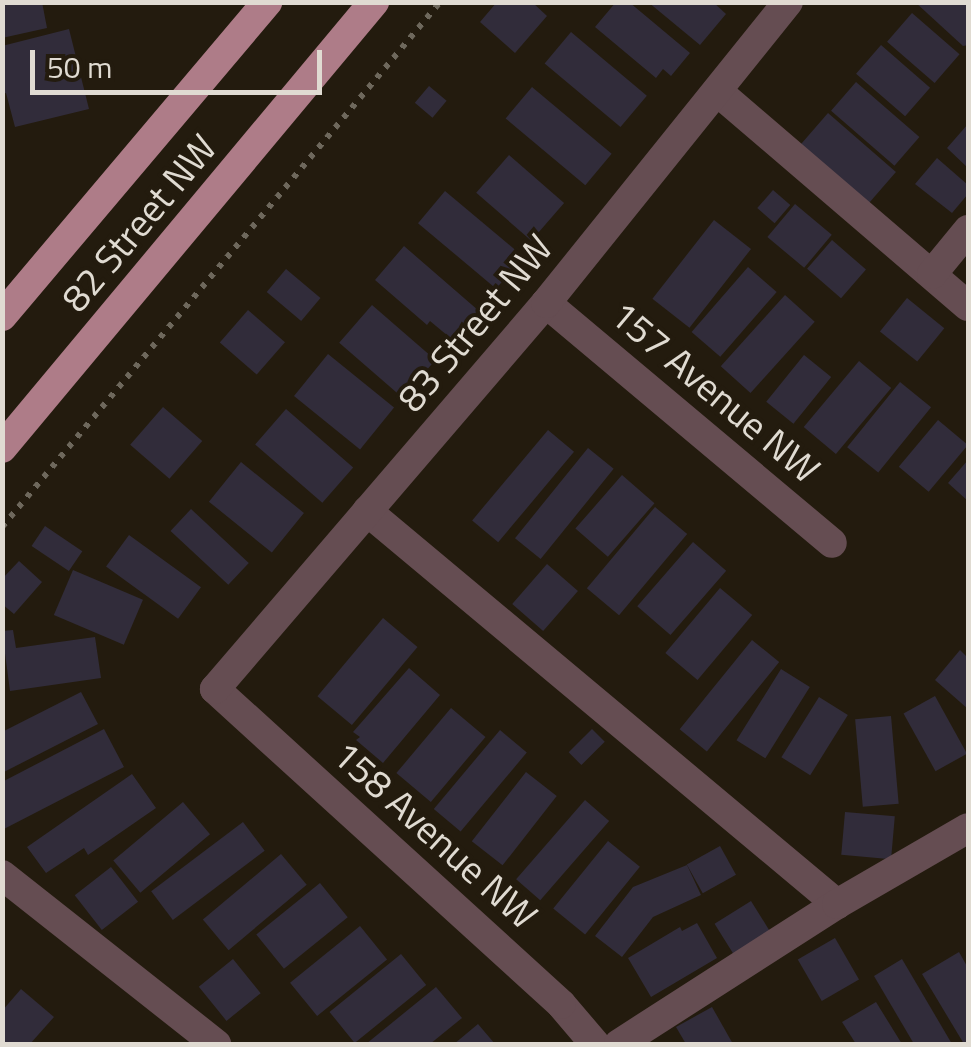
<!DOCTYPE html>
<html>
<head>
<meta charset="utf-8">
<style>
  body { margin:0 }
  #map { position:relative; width:971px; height:1047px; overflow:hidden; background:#231b0e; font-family:"Titillium Web",sans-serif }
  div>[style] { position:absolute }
  .building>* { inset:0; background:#312c3a; transform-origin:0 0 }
  .path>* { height:6px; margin-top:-3px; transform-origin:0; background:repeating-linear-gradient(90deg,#6e685c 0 5px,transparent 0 13px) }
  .minor>* { height:30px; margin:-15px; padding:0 15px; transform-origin:15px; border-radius:15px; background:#654d52 }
  .major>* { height:30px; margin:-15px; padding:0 15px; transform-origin:15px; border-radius:15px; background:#ae7c88 }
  span { translate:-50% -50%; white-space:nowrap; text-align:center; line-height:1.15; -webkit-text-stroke:8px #231b0e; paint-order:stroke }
  .street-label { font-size:38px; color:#e0dbd2 }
  .frame { position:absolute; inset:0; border:5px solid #e0dbd2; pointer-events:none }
  .scale { position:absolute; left:30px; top:50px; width:292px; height:45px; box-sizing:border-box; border:5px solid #e0dbd2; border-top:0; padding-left:12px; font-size:30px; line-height:35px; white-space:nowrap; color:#e0dbd2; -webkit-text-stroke:8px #231b0e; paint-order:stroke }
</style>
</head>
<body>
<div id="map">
  <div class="building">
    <i style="clip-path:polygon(2px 2px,42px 2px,47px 28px,2px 38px)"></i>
    <i style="clip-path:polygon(497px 2px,532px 2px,547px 16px,515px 53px,480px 22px)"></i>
    <i style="clip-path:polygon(616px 2px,629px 2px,690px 53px,671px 76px,663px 69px,656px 78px,595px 27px)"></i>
    <i style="clip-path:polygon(648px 2px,713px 2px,726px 14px,700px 45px)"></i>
    <i style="clip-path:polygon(915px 2px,964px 2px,968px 7px,968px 45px,963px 46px)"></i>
    <i style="left:912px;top:13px;width:63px;height:38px;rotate:41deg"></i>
    <i style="clip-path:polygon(69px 29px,89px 109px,15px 127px,6px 93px,2px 94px,2px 46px)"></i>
    <i style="left:571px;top:32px;width:99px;height:41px;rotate:40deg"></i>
    <i style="left:881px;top:45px;width:65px;height:38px;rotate:41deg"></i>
    <i style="left:856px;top:82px;width:84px;height:38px;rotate:41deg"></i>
    <i style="left:429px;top:86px;width:23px;height:22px;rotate:40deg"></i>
    <i style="left:532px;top:87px;width:104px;height:41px;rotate:40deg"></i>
    <i style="left:828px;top:113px;width:90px;height:44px;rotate:41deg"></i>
    <i style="clip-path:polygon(968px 124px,968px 168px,947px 148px)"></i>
    <i style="left:509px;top:155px;width:73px;height:50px;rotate:41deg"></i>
    <i style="clip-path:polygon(937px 158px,968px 185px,968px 194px,952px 213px,915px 184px)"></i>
    <i style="left:773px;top:190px;width:23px;height:24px;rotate:41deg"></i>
    <i style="left:445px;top:191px;width:102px;height:42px;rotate:40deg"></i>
    <i style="left:795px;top:204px;width:48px;height:43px;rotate:40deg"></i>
    <i style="left:714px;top:220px;width:47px;height:100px;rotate:38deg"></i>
    <i style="left:832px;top:240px;width:45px;height:38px;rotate:41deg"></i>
    <i style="clip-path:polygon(404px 246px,479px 311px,454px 341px,430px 321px,427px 325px,375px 280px)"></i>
    <i style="left:748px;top:267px;width:38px;height:86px;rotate:41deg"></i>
    <i style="left:286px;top:269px;width:45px;height:30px;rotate:40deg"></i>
    <i style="left:785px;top:295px;width:40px;height:96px;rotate:42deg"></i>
    <i style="left:907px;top:298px;width:48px;height:43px;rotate:39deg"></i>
    <i style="left:372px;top:305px;width:84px;height:50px;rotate:41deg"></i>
    <i style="left:248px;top:310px;width:49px;height:43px;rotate:41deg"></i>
    <i style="left:328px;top:354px;width:85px;height:54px;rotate:39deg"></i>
    <i style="left:804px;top:355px;width:35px;height:60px;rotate:39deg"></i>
    <i style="left:859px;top:361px;width:42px;height:86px;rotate:40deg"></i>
    <i style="left:900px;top:382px;width:40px;height:84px;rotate:39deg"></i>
    <i style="left:163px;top:407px;width:52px;height:50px;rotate:41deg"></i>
    <i style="left:286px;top:409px;width:89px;height:47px;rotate:41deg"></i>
    <i style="left:938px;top:420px;width:39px;height:61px;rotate:40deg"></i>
    <i style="left:548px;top:430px;width:34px;height:118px;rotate:40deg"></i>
    <i style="left:588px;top:448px;width:33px;height:116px;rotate:39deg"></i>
    <i style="clip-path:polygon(968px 460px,968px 501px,948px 483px)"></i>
    <i style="left:241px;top:462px;width:81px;height:51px;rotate:39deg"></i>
    <i style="left:622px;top:475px;width:43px;height:71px;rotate:41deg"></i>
    <i style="left:655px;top:507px;width:42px;height:106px;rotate:40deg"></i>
    <i style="left:191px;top:509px;width:79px;height:30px;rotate:43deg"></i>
    <i style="left:45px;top:526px;width:45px;height:24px;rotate:34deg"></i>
    <i style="left:129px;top:535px;width:89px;height:39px;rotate:36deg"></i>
    <i style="left:693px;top:542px;width:44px;height:85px;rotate:41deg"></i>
    <i style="clip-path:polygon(19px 561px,42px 582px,14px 614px,2px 604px,2px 579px)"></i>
    <i style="left:547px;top:564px;width:41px;height:53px;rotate:41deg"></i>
    <i style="left:73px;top:570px;width:76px;height:49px;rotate:23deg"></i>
    <i style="left:720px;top:588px;width:42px;height:85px;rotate:40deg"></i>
    <i style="left:383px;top:618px;width:45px;height:102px;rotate:40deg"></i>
    <i style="clip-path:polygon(13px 630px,16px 648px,95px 637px,101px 678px,10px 691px,2px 631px)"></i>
    <i style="left:752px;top:640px;width:35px;height:115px;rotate:39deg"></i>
    <i style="clip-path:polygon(960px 650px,968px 658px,968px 709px,935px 680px)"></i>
    <i style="clip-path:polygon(409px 668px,440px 695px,383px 763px,356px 740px,360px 737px,353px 732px)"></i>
    <i style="left:781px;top:669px;width:34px;height:84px;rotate:32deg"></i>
    <i style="clip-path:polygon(81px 692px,98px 724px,2px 773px,2px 732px)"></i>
    <i style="left:935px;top:696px;width:66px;height:36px;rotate:61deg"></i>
    <i style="left:819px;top:697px;width:34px;height:71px;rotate:32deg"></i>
    <i style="left:451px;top:708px;width:45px;height:85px;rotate:40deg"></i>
    <i style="left:891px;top:716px;width:88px;height:36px;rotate:85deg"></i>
    <i style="clip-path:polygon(104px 729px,124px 767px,2px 830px,2px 782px)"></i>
    <i style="left:592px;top:729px;width:18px;height:33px;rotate:45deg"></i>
    <i style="left:500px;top:730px;width:35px;height:103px;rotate:40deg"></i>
    <i style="left:526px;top:772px;width:39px;height:88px;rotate:38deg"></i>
    <i style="clip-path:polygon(132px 774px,156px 808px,88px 855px,84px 848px,46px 873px,27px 847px)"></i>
    <i style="left:585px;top:800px;width:32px;height:105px;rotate:41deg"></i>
    <i style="left:183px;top:802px;width:42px;height:91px;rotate:50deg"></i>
    <i style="left:845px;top:812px;width:50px;height:43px;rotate:5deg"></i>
    <i style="left:243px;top:822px;width:36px;height:115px;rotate:53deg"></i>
    <i style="left:608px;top:841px;width:41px;height:87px;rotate:39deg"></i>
    <i style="left:720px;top:846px;width:33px;height:38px;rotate:61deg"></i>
    <i style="left:281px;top:854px;width:40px;height:102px;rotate:50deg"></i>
    <i style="clip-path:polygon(687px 865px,701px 895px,653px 917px,622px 957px,595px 936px,633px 887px)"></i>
    <i style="left:111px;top:867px;width:44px;height:46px;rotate:52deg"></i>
    <i style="left:320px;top:883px;width:44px;height:82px;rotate:51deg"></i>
    <i style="left:751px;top:901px;width:36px;height:43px;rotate:58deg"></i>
    <i style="clip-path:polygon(697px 923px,717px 958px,651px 997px,628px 958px,680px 927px,682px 931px)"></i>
    <i style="left:360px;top:926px;width:43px;height:90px;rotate:51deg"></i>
    <i style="left:835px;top:938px;width:48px;height:43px;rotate:60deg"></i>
    <i style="clip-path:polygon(959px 952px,968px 968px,968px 1044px,964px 1044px,922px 974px)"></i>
    <i style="left:401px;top:954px;width:40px;height:92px;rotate:51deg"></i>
    <i style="left:233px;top:959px;width:44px;height:44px;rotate:51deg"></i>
    <i style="clip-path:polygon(902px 959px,952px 1044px,914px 1044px,874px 976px)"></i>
    <i style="clip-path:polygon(436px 987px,462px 1018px,430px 1044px,366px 1044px)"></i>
    <i style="clip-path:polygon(21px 989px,54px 1017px,30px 1044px,2px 1044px,2px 1011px)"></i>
    <i style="clip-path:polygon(876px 1002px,902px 1044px,856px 1044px,842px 1022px)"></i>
    <i style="clip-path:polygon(712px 1007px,733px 1044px,686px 1044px,676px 1027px)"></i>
    <i style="clip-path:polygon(478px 1024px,495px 1044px,454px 1044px)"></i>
  </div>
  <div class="path">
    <i style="left:2px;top:527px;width:684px;rotate:-50.16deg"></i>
  </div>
  <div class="minor">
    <i style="left:717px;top:91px;width:330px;rotate:40.6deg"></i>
    <i style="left:932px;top:274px;width:57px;rotate:-50.7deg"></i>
    <i style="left:546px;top:303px;width:373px;rotate:40deg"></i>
    <i style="left:367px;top:511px;width:613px;rotate:39.9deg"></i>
    <i style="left:2px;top:875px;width:273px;rotate:38.3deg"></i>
    <i style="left:595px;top:1044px;width:52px;rotate:-130.4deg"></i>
    <i style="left:561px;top:1004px;width:468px;rotate:-137.7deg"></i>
    <i style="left:215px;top:689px;width:508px;rotate:-49.39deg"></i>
    <i style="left:546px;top:303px;width:386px;rotate:-51.2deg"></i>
    <i style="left:619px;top:1044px;width:259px;rotate:-32.7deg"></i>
    <i style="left:837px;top:904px;width:151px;rotate:-30.1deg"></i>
  </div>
  <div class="major">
    <i style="left:2px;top:316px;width:411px;rotate:-49.8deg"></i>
    <i style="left:2px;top:448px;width:581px;rotate:-50.17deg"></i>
  </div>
  <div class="street-label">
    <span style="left:139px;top:223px;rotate:-50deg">82 Street NW</span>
    <span style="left:475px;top:323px;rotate:-50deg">83 Street NW</span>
    <span style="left:715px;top:392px;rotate:40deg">157 Avenue NW</span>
    <span style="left:435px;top:835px;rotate:42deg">158 Avenue NW</span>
  </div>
  <div class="frame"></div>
  <div class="scale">50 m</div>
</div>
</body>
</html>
